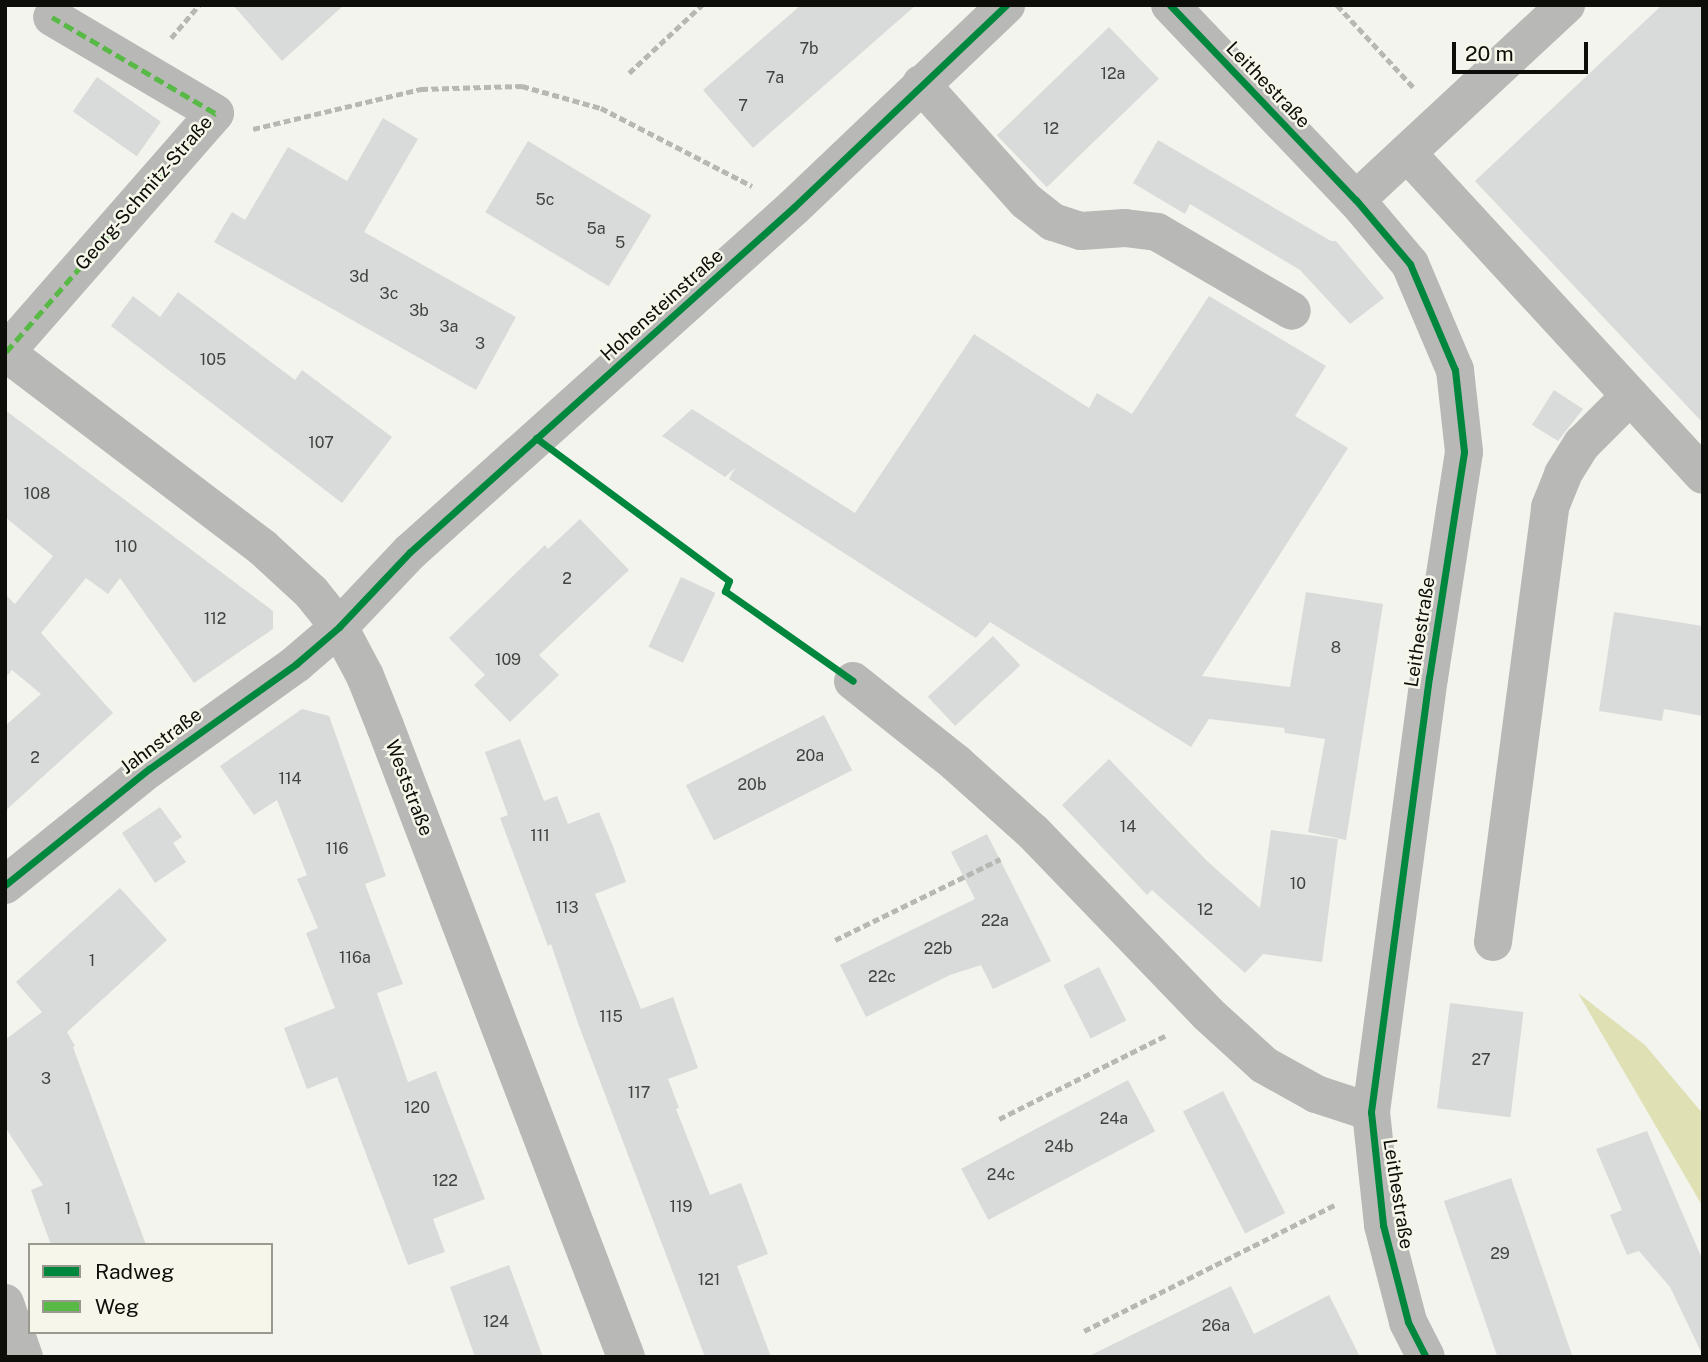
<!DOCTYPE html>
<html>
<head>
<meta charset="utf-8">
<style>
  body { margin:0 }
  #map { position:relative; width:1708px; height:1362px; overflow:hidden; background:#f3f4ed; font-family:"Public Sans",sans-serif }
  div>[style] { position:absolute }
  .green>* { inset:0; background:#dfe1b4 }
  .building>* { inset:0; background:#d9dbda; transform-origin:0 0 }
  .path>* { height:4.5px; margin-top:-2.25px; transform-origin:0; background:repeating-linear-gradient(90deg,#b7b8b3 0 7px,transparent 0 10.5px) }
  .minor>* { height:38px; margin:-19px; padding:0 19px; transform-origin:19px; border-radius:19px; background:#b8b8b6 }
  .quiet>* { height:5px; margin-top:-2.5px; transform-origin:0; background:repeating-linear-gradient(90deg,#58b947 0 10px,transparent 0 15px) }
  .cycleway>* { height:7px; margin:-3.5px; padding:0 3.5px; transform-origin:3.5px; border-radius:3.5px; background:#00873e }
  span { translate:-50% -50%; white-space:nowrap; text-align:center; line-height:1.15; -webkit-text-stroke:5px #f6f7ea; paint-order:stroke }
  .number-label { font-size:16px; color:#424340 }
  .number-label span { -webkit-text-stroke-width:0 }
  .street-label { font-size:19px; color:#0d0d09 }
  .frame { position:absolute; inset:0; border:7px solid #0d0d09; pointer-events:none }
  .legend { position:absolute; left:28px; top:1243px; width:245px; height:91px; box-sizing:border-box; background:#f6f7ea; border:2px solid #999990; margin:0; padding:9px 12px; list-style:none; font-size:21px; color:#0d0d09 }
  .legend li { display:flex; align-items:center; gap:14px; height:35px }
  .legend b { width:35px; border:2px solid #999990 }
  .scale { position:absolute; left:1452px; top:42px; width:136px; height:32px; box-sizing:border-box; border:4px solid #0d0d09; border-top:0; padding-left:9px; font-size:21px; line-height:24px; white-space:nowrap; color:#0d0d09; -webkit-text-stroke:5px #f6f7ea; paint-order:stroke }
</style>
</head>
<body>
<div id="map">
  <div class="green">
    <i style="clip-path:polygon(1578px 993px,1645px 1045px,1703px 1114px,1703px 1207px)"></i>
  </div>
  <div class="building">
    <i style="clip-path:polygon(233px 5px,344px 5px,282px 61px)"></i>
    <i style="clip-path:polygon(801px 5px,916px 5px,753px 148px,703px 90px)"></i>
    <i style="clip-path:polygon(1662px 5px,1703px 5px,1703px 423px,1475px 181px)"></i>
    <i style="left:1109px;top:27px;width:72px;height:156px;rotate:46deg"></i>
    <i style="left:97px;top:77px;width:78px;height:42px;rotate:35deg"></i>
    <i style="clip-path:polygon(383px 118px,418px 139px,364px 232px,516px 317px,476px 390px,214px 242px,232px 212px,245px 220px,288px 147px,347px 181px)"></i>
    <i style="clip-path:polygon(1158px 140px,1331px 241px,1336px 241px,1384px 298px,1350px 324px,1300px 270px,1190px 204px,1185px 214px,1133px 183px)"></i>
    <i style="left:528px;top:141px;width:144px;height:83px;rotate:31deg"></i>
    <i style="clip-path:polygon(178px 292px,295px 380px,302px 370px,392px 437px,342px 503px,111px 326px,133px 296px,160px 317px)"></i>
    <i style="clip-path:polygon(1209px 296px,1326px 366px,1295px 416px,1348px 448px,1202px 676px,1290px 687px,1306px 592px,1383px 604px,1346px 840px,1308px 832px,1325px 739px,1285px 733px,1284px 728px,1209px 719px,1191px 747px,990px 622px,976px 638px,729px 479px,735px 468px,725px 477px,662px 436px,692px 409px,855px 513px,974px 334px,1089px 408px,1097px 393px,1132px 414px)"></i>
    <i style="clip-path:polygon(1554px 390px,1583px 409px,1558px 441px,1532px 425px)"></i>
    <i style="clip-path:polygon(5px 410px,273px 611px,273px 629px,194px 683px,120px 578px,108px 594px,86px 578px,41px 633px,113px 713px,5px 811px,5px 726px,41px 694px,12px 670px,5px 678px,5px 594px,15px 604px,53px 556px,5px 517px)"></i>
    <i style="clip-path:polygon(580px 519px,629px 570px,539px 655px,559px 675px,510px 722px,474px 685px,485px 675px,449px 638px,545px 545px,548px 549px)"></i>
    <i style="left:681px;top:577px;width:38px;height:77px;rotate:25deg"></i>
    <i style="clip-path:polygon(1614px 612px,1703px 626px,1703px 716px,1664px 709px,1662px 721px,1599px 711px)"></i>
    <i style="left:993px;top:636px;width:40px;height:89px;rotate:47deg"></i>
    <i style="clip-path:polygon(302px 709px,329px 716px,386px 876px,365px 884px,403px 984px,377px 993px,408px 1082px,436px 1071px,485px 1199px,433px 1219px,445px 1252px,408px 1265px,337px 1077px,307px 1089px,284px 1028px,335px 1008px,306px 933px,318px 928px,297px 879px,307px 875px,277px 800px,254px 815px,220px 766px)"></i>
    <i style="left:824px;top:715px;width:62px;height:155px;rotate:63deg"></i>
    <i style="clip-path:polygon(520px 739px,544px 801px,557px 796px,568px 824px,599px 812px,613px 846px,626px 882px,595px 894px,641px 1009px,673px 997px,698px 1068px,668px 1079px,679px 1108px,676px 1109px,710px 1195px,741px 1183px,768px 1254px,737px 1266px,771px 1357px,705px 1357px,579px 1026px,551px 944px,548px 946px,500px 818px,508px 815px,485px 752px)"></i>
    <i style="clip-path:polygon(1109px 759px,1207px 861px,1260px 908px,1271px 830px,1338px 839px,1322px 962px,1263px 954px,1245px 973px,1152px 890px,1147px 895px,1062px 805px)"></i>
    <i style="clip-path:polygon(160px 807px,182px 837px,173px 843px,186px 862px,155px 883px,122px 833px)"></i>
    <i style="clip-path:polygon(987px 834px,1051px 961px,993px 989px,981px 965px,950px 975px,866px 1017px,840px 965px,975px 899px,951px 852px)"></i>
    <i style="clip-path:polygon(120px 888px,167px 940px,67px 1032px,75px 1046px,73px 1047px,146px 1245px,51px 1245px,31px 1190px,43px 1185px,5px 1127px,5px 1040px,42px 1012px,16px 982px)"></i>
    <i style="left:1099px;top:967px;width:60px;height:40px;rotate:63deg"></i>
    <i style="left:1450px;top:1003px;width:74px;height:106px;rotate:7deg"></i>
    <i style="left:1128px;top:1080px;width:58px;height:189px;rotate:62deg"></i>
    <i style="left:1223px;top:1091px;width:137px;height:45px;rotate:63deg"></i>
    <i style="clip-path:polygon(1647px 1131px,1703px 1261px,1703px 1356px,1670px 1287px,1639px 1251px,1627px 1255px,1610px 1215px,1622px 1210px,1596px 1149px)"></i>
    <i style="left:1511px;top:1178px;width:189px;height:71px;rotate:71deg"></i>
    <i style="clip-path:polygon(509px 1265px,543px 1357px,475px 1357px,450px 1287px)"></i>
    <i style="clip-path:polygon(1231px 1286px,1254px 1334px,1329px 1295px,1360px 1357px,1087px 1357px)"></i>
  </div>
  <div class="path">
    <i style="left:1337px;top:5px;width:113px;rotate:47.1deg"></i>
    <i style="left:171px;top:38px;width:43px;rotate:-49.7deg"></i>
    <i style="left:629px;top:73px;width:100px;rotate:-43deg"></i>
    <i style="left:253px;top:129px;width:173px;rotate:-13.4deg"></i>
    <i style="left:421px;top:89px;width:101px;rotate:-1.7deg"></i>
    <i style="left:522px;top:86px;width:82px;rotate:15.6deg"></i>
    <i style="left:601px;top:108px;width:170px;rotate:27.3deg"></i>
    <i style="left:835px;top:940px;width:184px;rotate:-26.1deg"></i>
    <i style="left:999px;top:1119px;width:188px;rotate:-26.6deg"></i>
    <i style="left:1084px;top:1331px;width:282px;rotate:-26.7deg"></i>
  </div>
  <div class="minor">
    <i style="left:1170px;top:5px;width:269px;rotate:46.4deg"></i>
    <i style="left:1356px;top:200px;width:84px;rotate:49.8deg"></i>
    <i style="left:1410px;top:264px;width:115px;rotate:67deg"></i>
    <i style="left:1455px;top:370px;width:82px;rotate:83.7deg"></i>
    <i style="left:1464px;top:452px;width:228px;rotate:98.8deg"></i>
    <i style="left:1429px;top:677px;width:439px;rotate:97.6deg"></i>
    <i style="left:1371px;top:1112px;width:114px;rotate:83.9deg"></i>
    <i style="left:1383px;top:1225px;width:100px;rotate:75.5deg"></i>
    <i style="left:1408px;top:1322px;width:39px;rotate:63deg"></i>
    <i style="left:921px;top:84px;width:157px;rotate:48.1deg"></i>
    <i style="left:1026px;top:201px;width:34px;rotate:38deg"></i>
    <i style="left:1053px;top:222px;width:29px;rotate:18deg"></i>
    <i style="left:1081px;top:231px;width:44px;rotate:-3.9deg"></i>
    <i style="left:1125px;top:228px;width:32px;rotate:7deg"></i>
    <i style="left:1157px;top:232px;width:156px;rotate:30.3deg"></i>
    <i style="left:1407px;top:153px;width:437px;rotate:47.4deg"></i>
    <i style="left:1356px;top:200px;width:287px;rotate:-42.9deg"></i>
    <i style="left:5px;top:352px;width:324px;rotate:37.2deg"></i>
    <i style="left:263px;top:548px;width:65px;rotate:42.5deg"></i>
    <i style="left:311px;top:592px;width:45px;rotate:51.3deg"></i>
    <i style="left:339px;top:627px;width:55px;rotate:62deg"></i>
    <i style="left:365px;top:676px;width:54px;rotate:68.2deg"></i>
    <i style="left:385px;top:726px;width:675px;rotate:69.1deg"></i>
    <i style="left:6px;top:352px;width:317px;rotate:-48.8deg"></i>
    <i style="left:215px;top:113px;width:189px;rotate:-149.5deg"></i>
    <i style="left:853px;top:681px;width:132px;rotate:38.5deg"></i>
    <i style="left:956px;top:763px;width:103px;rotate:41.9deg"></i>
    <i style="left:1033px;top:832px;width:252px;rotate:46.1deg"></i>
    <i style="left:1208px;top:1014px;width:76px;rotate:42.3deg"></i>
    <i style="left:1264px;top:1065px;width:60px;rotate:29.1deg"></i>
    <i style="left:1316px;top:1094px;width:58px;rotate:18.1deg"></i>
    <i style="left:5px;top:885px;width:185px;rotate:-38.9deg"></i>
    <i style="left:149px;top:769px;width:181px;rotate:-35.5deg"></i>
    <i style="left:296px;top:664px;width:57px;rotate:-40.7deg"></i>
    <i style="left:339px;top:627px;width:103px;rotate:-46.6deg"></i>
    <i style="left:410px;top:552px;width:516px;rotate:-41.94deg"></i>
    <i style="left:794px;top:207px;width:293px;rotate:-43.6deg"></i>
    <i style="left:1493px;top:942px;width:439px;rotate:-82.5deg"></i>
    <i style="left:1550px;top:507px;width:35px;rotate:-68deg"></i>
    <i style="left:1563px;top:474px;width:36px;rotate:-58deg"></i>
    <i style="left:1582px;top:444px;width:68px;rotate:-45deg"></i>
    <i style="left:5px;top:1303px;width:57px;rotate:70.6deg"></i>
  </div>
  <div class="quiet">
    <i style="left:6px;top:352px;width:317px;rotate:-48.8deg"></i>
    <i style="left:215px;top:113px;width:189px;rotate:-149.5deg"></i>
  </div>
  <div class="cycleway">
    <i style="left:1170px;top:5px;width:269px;rotate:46.4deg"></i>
    <i style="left:1356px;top:200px;width:84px;rotate:49.8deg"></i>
    <i style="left:1410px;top:264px;width:115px;rotate:67deg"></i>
    <i style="left:1455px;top:370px;width:82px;rotate:83.7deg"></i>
    <i style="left:1464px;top:452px;width:228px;rotate:98.8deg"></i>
    <i style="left:1429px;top:677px;width:439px;rotate:97.6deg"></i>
    <i style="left:1371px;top:1112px;width:114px;rotate:83.9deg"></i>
    <i style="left:1383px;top:1225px;width:100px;rotate:75.5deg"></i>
    <i style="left:1408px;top:1322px;width:39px;rotate:63deg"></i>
    <i style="left:536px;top:438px;width:240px;rotate:36.5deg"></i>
    <i style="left:729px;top:581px;width:11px;rotate:112deg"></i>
    <i style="left:725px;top:591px;width:156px;rotate:35.1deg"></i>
    <i style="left:5px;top:885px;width:185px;rotate:-38.9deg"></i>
    <i style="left:149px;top:769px;width:181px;rotate:-35.5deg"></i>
    <i style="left:296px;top:664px;width:57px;rotate:-40.7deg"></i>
    <i style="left:339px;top:627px;width:103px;rotate:-46.6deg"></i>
    <i style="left:410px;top:552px;width:516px;rotate:-41.94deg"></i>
    <i style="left:794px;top:207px;width:293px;rotate:-43.6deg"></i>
  </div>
  <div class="number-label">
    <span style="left:809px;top:49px">7b</span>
    <span style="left:1113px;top:74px">12a</span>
    <span style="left:775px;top:78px">7a</span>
    <span style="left:743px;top:106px">7</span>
    <span style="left:1051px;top:129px">12</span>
    <span style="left:545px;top:200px">5c</span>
    <span style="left:596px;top:229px">5a</span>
    <span style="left:620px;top:243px">5</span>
    <span style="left:359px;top:277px">3d</span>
    <span style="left:389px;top:294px">3c</span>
    <span style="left:419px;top:311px">3b</span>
    <span style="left:449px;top:327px">3a</span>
    <span style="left:480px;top:344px">3</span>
    <span style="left:213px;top:360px">105</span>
    <span style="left:321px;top:443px">107</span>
    <span style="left:37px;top:494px">108</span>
    <span style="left:126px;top:547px">110</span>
    <span style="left:567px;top:579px">2</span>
    <span style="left:215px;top:619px">112</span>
    <span style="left:1336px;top:648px">8</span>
    <span style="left:508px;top:660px">109</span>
    <span style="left:810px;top:756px">20a</span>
    <span style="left:35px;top:758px">2</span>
    <span style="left:290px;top:779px">114</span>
    <span style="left:752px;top:785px">20b</span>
    <span style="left:1128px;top:827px">14</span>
    <span style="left:540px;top:836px">111</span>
    <span style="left:337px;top:849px">116</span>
    <span style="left:1298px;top:884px">10</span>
    <span style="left:567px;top:908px">113</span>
    <span style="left:1205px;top:910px">12</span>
    <span style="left:995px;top:921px">22a</span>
    <span style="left:938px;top:949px">22b</span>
    <span style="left:355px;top:958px">116a</span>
    <span style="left:92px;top:961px">1</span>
    <span style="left:882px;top:977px">22c</span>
    <span style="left:611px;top:1017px">115</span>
    <span style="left:1481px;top:1060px">27</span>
    <span style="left:46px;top:1079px">3</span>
    <span style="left:639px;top:1093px">117</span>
    <span style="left:417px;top:1108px">120</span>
    <span style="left:1114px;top:1119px">24a</span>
    <span style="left:1059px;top:1147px">24b</span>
    <span style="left:1001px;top:1175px">24c</span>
    <span style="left:445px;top:1181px">122</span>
    <span style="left:681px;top:1207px">119</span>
    <span style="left:68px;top:1209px">1</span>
    <span style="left:1500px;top:1254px">29</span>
    <span style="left:709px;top:1280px">121</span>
    <span style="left:496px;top:1322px">124</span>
    <span style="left:1216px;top:1326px">26a</span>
  </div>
  <div class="street-label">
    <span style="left:1268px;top:85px;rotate:46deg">Leithestraße</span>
    <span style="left:144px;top:193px;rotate:-49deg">Georg-Schmitz-Straße</span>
    <span style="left:662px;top:305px;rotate:-42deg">Hohensteinstraße</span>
    <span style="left:1420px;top:632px;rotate:-81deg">Leithestraße</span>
    <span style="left:161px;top:741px;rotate:-37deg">Jahnstraße</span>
    <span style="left:409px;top:788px;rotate:69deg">Weststraße</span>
    <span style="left:1398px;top:1194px;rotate:81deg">Leithestraße</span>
  </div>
  <div class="frame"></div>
  <ul class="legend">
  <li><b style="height:9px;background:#00873e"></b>Radweg</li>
  <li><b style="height:9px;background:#58b947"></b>Weg</li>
  </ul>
  <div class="scale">20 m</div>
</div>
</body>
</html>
